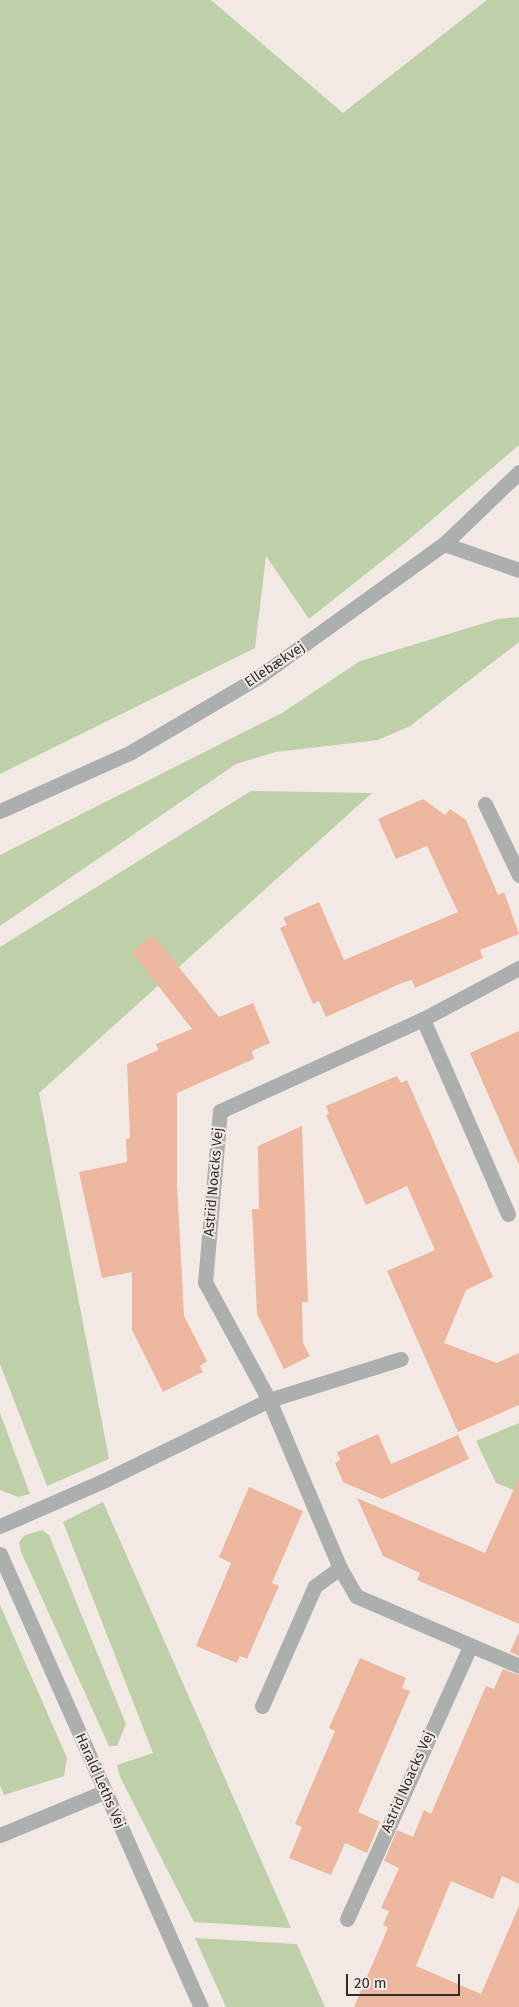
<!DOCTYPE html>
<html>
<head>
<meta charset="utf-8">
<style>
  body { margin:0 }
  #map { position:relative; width:519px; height:2007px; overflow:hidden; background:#f3e9e4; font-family:"Fira Sans",sans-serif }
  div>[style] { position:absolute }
  .green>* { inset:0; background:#bdd0a8 }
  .building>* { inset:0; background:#ecb79e }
  .minor>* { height:15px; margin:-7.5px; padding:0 7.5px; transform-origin:7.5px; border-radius:7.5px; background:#abb0ae }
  span { translate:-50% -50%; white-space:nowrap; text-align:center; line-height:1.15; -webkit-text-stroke:4px #f3e9e4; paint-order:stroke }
  .street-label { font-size:14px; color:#322e2d }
  .scale { position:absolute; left:346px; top:1974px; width:114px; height:22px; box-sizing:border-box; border:2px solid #322e2d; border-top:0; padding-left:6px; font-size:15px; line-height:18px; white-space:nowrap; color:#322e2d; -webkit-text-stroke:4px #f3e9e4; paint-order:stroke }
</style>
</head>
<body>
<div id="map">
  <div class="green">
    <i style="clip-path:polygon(0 0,211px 0,343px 113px,487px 0,519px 0,519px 445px,406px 542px,309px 619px,266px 556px,255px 648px,0 774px)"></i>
    <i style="clip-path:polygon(519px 617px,519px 642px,410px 726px,378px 740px,276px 752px,236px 764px,0 926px,0 855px,282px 713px,360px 661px,498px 619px)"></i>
    <i style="clip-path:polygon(251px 791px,372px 793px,39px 1093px,109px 1459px,47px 1486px,0 1364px,0 947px)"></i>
    <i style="clip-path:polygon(0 1413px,30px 1494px,18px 1497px,0 1490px)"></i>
    <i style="clip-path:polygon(519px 1423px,519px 1492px,496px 1483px,476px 1441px)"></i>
    <i style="clip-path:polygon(103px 1502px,291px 1928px,194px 1922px,120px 1777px,117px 1765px,153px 1753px,63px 1522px)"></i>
    <i style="clip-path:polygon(42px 1530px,49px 1535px,126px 1724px,117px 1746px,109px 1746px,21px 1552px,19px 1542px,25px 1535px)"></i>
    <i style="clip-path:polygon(0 1605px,67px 1758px,64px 1776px,4px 1795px,0 1785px)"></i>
    <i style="clip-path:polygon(195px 1938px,297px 1944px,325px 2007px,226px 2007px)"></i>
  </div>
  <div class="building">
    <i style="clip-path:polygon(423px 799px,445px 815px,450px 809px,466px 820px,498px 895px,504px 892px,519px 934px,480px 950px,483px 958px,415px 988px,412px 980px,404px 982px,326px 1017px,319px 1001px,313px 1004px,280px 928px,287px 925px,283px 918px,319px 902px,344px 960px,458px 912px,427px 846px,396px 859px,378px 819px)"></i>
    <i style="clip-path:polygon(153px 935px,219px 1017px,253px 1003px,270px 1043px,252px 1051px,254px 1059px,177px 1093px,177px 1183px,184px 1316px,207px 1361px,200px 1366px,203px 1372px,163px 1392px,132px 1330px,132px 1272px,102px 1278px,79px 1172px,127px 1162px,126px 1139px,130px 1138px,127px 1064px,158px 1050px,156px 1044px,192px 1029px,132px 952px)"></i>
    <i style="clip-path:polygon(519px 1031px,519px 1165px,470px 1053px)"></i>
    <i style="clip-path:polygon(397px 1076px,401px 1083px,407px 1080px,493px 1277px,466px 1290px,444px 1343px,497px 1363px,519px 1353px,519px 1405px,458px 1432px,387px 1271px,435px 1250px,407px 1186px,366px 1205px,326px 1115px,329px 1114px,326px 1106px)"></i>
    <i style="clip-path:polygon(302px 1126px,308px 1302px,302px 1302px,303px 1343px,310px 1356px,284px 1369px,257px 1314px,252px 1209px,259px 1209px,258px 1146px)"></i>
    <i style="clip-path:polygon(378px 1434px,391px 1464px,458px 1435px,469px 1459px,382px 1499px,343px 1482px,335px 1463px,340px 1460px,337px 1452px)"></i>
    <i style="clip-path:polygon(519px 1478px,519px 1624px,417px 1580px,420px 1573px,383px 1556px,357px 1498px,485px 1553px)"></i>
    <i style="clip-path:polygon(249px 1487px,303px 1511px,272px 1583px,279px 1586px,267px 1613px,247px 1659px,240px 1656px,237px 1663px,196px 1646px,231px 1563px,219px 1557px)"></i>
    <i style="clip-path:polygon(519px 1632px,519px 1656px,510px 1652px)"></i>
    <i style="clip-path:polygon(360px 1658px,406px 1678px,402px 1688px,410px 1691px,358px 1812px,380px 1822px,367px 1853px,345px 1843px,331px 1875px,289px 1858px,302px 1827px,295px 1824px,335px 1731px,329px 1728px)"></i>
    <i style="clip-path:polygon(503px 1669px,519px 1675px,519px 1884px,502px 1876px,493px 1899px,451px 1881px,416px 1966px,481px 1994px,519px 1906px,519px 2007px,354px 2007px,388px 1928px,383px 1925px,389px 1911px,381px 1908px,399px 1868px,384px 1861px,397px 1830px,413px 1837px,424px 1810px,431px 1814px,486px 1686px,494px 1689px)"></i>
  </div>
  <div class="minor">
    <i style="left:444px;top:544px;width:79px;rotate:19.1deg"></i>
    <i style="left:485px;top:804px;width:79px;rotate:64.4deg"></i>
    <i style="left:0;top:811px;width:144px;rotate:-24.2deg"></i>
    <i style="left:131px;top:752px;width:150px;rotate:-30.5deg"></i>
    <i style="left:260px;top:676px;width:226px;rotate:-35.7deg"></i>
    <i style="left:444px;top:544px;width:104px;rotate:-43.8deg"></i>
    <i style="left:423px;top:1019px;width:109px;rotate:-28deg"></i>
    <i style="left:508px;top:1214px;width:213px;rotate:-113.6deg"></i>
    <i style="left:423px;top:1019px;width:223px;rotate:155.6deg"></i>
    <i style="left:220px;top:1111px;width:172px;rotate:95deg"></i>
    <i style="left:205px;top:1282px;width:134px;rotate:61.5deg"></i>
    <i style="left:269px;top:1400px;width:182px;rotate:67.1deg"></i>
    <i style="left:340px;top:1568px;width:32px;rotate:60deg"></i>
    <i style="left:356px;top:1596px;width:177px;rotate:23.2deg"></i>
    <i style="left:0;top:1526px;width:115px;rotate:-23.7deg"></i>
    <i style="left:105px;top:1480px;width:182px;rotate:-26deg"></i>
    <i style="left:269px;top:1400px;width:138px;rotate:-17.3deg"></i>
    <i style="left:0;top:1554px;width:496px;rotate:66.1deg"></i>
    <i style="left:262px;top:1706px;width:131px;rotate:-66.2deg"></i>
    <i style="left:315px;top:1586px;width:31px;rotate:-36deg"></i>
    <i style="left:0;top:1835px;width:113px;rotate:-22.5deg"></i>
    <i style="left:347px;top:1919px;width:299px;rotate:-65.7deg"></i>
  </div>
  <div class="street-label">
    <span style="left:275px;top:665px;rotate:-34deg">Ellebækvej</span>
    <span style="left:214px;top:1182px;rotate:-85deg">Astrid Noacks Vej</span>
    <span style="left:100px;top:1781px;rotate:66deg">Harald Leths Vej</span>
    <span style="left:408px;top:1782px;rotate:-66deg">Astrid Noacks Vej</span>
  </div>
  <div class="scale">20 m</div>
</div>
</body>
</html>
